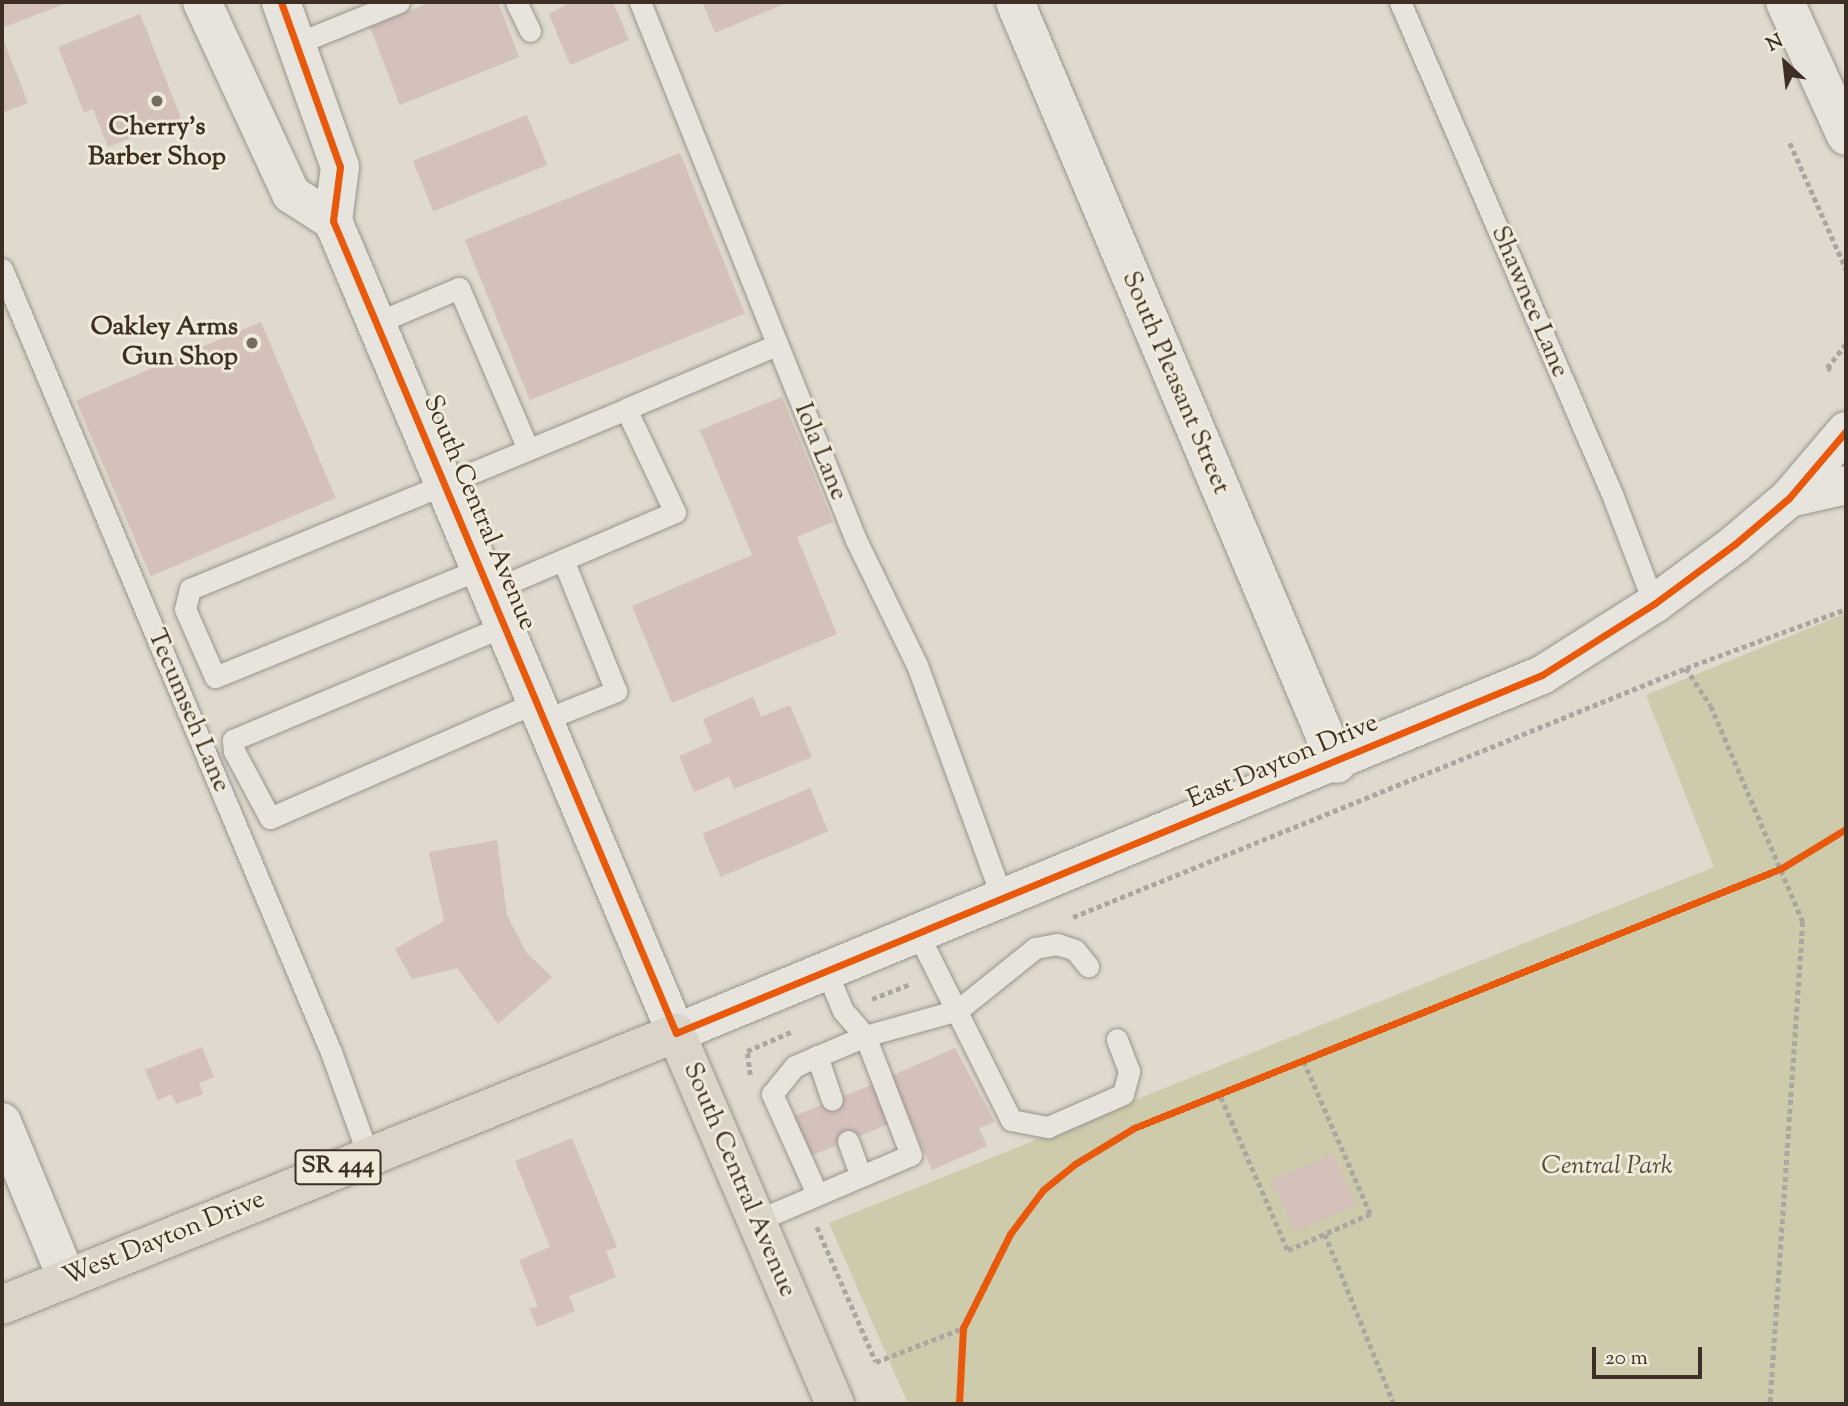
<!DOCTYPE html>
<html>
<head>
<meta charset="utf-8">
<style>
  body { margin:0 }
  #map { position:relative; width:1848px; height:1406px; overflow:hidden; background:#dfdacd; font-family:"Sorts Mill Goudy",serif }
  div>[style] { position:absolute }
  .green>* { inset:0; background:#cdcbab }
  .building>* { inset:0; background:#d3c1ba; transform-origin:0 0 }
  .path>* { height:4.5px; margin-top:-2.25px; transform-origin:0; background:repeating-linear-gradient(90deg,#aaa6a0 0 5px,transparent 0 8.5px) }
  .roads { filter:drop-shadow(0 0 2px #99948c) drop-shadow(0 0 2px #99948c) }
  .lane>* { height:21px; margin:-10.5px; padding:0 10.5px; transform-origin:10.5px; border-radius:10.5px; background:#e7e4dd }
  .street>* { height:38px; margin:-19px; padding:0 19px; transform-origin:19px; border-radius:19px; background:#e7e4dd }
  .secondary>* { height:38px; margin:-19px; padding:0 19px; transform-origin:19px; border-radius:19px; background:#e7e4dd }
  .primary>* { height:38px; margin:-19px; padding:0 19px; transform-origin:19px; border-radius:19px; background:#dbd4c8 }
  .cycleway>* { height:7px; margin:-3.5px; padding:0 3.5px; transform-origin:3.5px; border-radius:3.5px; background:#e8590c }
  .dots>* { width:19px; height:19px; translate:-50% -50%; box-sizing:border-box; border:4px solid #efead9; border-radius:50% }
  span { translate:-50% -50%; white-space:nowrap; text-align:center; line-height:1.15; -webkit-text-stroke:6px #efead9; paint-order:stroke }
  .shield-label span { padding:2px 5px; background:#efead9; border:2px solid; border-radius:5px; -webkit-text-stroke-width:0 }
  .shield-label { font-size:24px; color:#3e2f25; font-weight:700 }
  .poi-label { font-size:26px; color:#3e2f25; font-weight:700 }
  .right { translate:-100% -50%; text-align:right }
  .street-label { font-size:26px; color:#3e2f25 }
  .park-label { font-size:26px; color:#584c3a; font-style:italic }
  .frame { position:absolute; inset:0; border:4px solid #3e2f25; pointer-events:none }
  .north { position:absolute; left:1750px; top:28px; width:70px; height:70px; -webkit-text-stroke:5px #efead9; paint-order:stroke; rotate:333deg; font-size:19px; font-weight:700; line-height:28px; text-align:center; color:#3e2f25 }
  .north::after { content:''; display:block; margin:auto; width:24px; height:32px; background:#3e2f25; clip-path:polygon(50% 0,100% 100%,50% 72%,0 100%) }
  .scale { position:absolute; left:1592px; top:1347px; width:110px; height:32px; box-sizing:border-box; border:4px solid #3e2f25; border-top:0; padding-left:9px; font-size:21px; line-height:24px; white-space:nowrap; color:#3e2f25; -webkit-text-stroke:5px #efead9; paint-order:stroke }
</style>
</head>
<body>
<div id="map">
  <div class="green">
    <i style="clip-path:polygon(1846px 613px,1846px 1404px,908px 1404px,829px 1223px,1714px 867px,1646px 695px)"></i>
  </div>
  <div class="building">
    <i style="clip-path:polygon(2px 2px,69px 2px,2px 28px)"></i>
    <i style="clip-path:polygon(431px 2px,498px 2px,519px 57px,400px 105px,370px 27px)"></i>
    <i style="clip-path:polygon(571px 2px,613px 2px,629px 40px,570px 65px,549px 14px)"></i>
    <i style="clip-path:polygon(702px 2px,789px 2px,715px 33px)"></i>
    <i style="clip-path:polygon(140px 14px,181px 118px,108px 147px,93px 109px,84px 113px,58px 47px)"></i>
    <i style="clip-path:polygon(2px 36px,28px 103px,2px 113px)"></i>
    <i style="left:527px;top:115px;width:54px;height:123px;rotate:68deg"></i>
    <i style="left:680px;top:153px;width:173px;height:232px;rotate:68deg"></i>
    <i style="left:261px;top:322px;width:191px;height:201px;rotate:67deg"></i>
    <i style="clip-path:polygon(782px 397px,833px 522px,797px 537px,837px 634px,672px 703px,632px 606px,752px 555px,700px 430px)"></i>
    <i style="clip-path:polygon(753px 697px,761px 717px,790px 705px,812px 757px,734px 789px,729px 777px,694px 792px,679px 756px,712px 742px,703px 719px)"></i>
    <i style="left:810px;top:788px;width:47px;height:117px;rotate:67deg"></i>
    <i style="clip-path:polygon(497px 840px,507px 915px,526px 952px,552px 977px,498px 1024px,457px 968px,412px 979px,395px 949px,444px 921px,429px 852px)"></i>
    <i style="clip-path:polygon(202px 1047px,214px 1077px,199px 1083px,203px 1094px,176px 1104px,172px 1094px,158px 1100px,145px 1070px)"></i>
    <i style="clip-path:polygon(955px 1048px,995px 1122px,979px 1128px,987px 1146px,932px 1170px,891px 1076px)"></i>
    <i style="left:876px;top:1083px;width:43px;height:88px;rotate:68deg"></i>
    <i style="clip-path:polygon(572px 1138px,617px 1247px,606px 1251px,616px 1277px,569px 1296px,575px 1311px,537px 1327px,529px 1308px,538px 1307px,519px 1260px,550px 1247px,515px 1161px)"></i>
    <i style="left:1334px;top:1154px;width:56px;height:67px;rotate:67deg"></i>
  </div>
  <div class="path">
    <i style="left:1790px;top:143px;width:138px;rotate:66deg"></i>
    <i style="left:1831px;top:370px;width:4px;rotate:-153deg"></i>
    <i style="left:1827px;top:368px;width:31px;rotate:-52deg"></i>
    <i style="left:1686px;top:668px;width:45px;rotate:56.7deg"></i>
    <i style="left:1711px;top:706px;width:235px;rotate:66.9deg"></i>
    <i style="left:1803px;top:922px;width:483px;rotate:93.9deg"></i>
    <i style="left:1073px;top:917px;width:662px;rotate:-22.11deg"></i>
    <i style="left:1686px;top:668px;width:171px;rotate:-20.2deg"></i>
    <i style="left:872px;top:999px;width:41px;rotate:-21.5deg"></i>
    <i style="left:750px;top:1075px;width:24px;rotate:-97deg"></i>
    <i style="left:747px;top:1051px;width:50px;rotate:-23.5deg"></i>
    <i style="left:1221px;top:1097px;width:167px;rotate:66.4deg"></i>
    <i style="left:1288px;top:1250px;width:90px;rotate:-23.7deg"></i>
    <i style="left:1370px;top:1214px;width:165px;rotate:-113.6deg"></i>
    <i style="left:817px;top:1227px;width:147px;rotate:66.4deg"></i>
    <i style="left:876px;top:1362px;width:93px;rotate:-21.3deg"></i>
    <i style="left:1325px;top:1234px;width:183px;rotate:67.9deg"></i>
  </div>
  <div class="roads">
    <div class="lane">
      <i style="left:516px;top:2px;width:32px;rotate:64deg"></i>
      <i style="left:640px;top:2px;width:580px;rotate:68.13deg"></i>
      <i style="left:856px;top:540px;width:139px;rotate:64deg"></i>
      <i style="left:917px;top:665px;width:250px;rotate:69.9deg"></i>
      <i style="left:1400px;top:2px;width:536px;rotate:66.69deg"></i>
      <i style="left:1612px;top:494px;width:118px;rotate:69.1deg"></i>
      <i style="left:298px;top:43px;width:109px;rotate:-22.1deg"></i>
      <i style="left:2px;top:269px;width:849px;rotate:67.21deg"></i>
      <i style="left:331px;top:1052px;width:109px;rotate:70.2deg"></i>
      <i style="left:376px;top:323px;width:90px;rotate:-22.9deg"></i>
      <i style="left:459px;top:288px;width:175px;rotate:66.8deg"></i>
      <i style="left:626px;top:409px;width:163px;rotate:-23.1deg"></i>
      <i style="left:480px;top:569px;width:286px;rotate:157.8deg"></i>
      <i style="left:215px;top:677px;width:74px;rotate:-113.8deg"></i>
      <i style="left:185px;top:609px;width:21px;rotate:-76deg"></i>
      <i style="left:190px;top:589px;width:472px;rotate:-22.4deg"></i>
      <i style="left:626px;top:409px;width:114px;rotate:64.6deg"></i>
      <i style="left:675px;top:512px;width:201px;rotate:156.9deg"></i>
      <i style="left:504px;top:626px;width:294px;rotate:157.2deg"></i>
      <i style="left:233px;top:740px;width:11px;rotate:85deg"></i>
      <i style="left:234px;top:751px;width:76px;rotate:61.8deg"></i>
      <i style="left:270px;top:818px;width:291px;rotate:-23.5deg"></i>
      <i style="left:544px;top:720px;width:78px;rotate:-21.9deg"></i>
      <i style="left:616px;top:691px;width:141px;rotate:-112deg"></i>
      <i style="left:918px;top:934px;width:208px;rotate:63.4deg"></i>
      <i style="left:1011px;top:1120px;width:38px;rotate:11deg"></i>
      <i style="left:1048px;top:1127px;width:82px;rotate:-23.7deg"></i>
      <i style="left:1123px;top:1094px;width:24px;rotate:-75deg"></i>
      <i style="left:1129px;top:1071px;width:34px;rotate:-111deg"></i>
      <i style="left:817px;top:1056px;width:46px;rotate:71.2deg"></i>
      <i style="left:848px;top:1141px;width:37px;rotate:70deg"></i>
      <i style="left:817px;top:1194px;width:110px;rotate:-114.2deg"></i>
      <i style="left:772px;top:1094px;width:36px;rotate:-51deg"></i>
      <i style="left:795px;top:1066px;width:76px;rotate:-23.2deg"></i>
      <i style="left:865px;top:1036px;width:97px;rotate:-15.6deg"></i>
      <i style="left:958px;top:1010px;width:99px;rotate:-38.8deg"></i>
      <i style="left:1035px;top:948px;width:22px;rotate:-10deg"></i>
      <i style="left:1057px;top:944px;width:19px;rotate:18deg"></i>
      <i style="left:1075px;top:950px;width:21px;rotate:51deg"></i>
      <i style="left:756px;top:1221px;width:168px;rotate:-23.1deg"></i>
      <i style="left:911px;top:1155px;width:128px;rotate:-111.1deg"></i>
      <i style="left:865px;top:1036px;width:33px;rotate:-131deg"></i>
      <i style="left:843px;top:1011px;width:44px;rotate:-112.5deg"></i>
    </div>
    <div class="street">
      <i style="left:1015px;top:2px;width:827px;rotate:67.09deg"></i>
      <i style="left:2px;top:1122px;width:170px;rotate:67.5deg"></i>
    </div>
    <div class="secondary">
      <i style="left:202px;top:2px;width:212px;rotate:65.1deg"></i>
      <i style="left:291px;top:194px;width:50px;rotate:32.7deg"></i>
      <i style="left:281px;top:2px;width:175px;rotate:70.3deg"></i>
      <i style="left:340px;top:167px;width:54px;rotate:97.4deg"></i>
      <i style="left:333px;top:221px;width:881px;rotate:67.1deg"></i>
      <i style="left:676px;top:1033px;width:937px;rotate:-22.46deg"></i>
      <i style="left:1542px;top:675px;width:133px;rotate:-32.4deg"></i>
      <i style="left:1654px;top:604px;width:101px;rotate:-36.5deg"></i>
      <i style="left:1735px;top:544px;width:71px;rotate:-40.4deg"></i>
      <i style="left:1789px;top:498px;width:88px;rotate:-49.6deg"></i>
      <i style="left:1785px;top:2px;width:147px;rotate:65.5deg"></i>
      <i style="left:1789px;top:498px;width:58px;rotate:-12.8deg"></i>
    </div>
    <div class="primary">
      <i style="left:2px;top:1305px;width:727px;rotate:-21.98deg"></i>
      <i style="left:676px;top:1033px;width:404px;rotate:66.8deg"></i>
    </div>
  </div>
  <div class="cycleway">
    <i style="left:281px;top:2px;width:175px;rotate:70.3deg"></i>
    <i style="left:340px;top:167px;width:54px;rotate:97.4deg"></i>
    <i style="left:333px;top:221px;width:881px;rotate:67.1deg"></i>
    <i style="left:676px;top:1033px;width:937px;rotate:-22.46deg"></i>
    <i style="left:1542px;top:675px;width:133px;rotate:-32.4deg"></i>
    <i style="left:1654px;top:604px;width:101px;rotate:-36.5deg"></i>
    <i style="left:1735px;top:544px;width:71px;rotate:-40.4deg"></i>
    <i style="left:1789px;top:498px;width:88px;rotate:-49.6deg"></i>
    <i style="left:959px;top:1404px;width:76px;rotate:-87deg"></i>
    <i style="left:963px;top:1328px;width:105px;rotate:-63.4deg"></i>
    <i style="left:1010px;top:1234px;width:55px;rotate:-53.1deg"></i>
    <i style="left:1043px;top:1190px;width:41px;rotate:-39.1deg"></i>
    <i style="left:1075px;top:1164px;width:69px;rotate:-31.4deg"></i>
    <i style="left:1134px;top:1128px;width:698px;rotate:-21.86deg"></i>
    <i style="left:1782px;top:868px;width:75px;rotate:-31.4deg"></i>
  </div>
  <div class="dots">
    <i style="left:157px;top:101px;background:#766b60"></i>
    <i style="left:252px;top:343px;background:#766b60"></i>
  </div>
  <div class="shield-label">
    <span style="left:338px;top:1167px">SR 444</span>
  </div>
  <div class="poi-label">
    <span style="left:157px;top:143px">Cherry's<br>Barber Shop</span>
    <span class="right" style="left:238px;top:343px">Oakley Arms<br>Gun Shop</span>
  </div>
  <div class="street-label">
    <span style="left:1529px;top:302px;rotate:67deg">Shawnee Lane</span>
    <span style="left:1175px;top:383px;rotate:67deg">South Pleasant Street</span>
    <span style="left:820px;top:452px;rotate:68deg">Iola Lane</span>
    <span style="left:479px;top:513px;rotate:67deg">South Central Avenue</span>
    <span style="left:188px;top:711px;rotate:67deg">Tecumseh Lane</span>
    <span style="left:1283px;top:762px;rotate:-23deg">East Dayton Drive</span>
    <span style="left:739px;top:1180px;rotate:67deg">South Central Avenue</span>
    <span style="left:164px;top:1239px;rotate:-22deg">West Dayton Drive</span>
  </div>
  <div class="park-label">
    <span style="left:1607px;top:1167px">Central Park</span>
  </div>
  <div class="frame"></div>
  <div class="north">N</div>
  <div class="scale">20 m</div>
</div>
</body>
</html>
